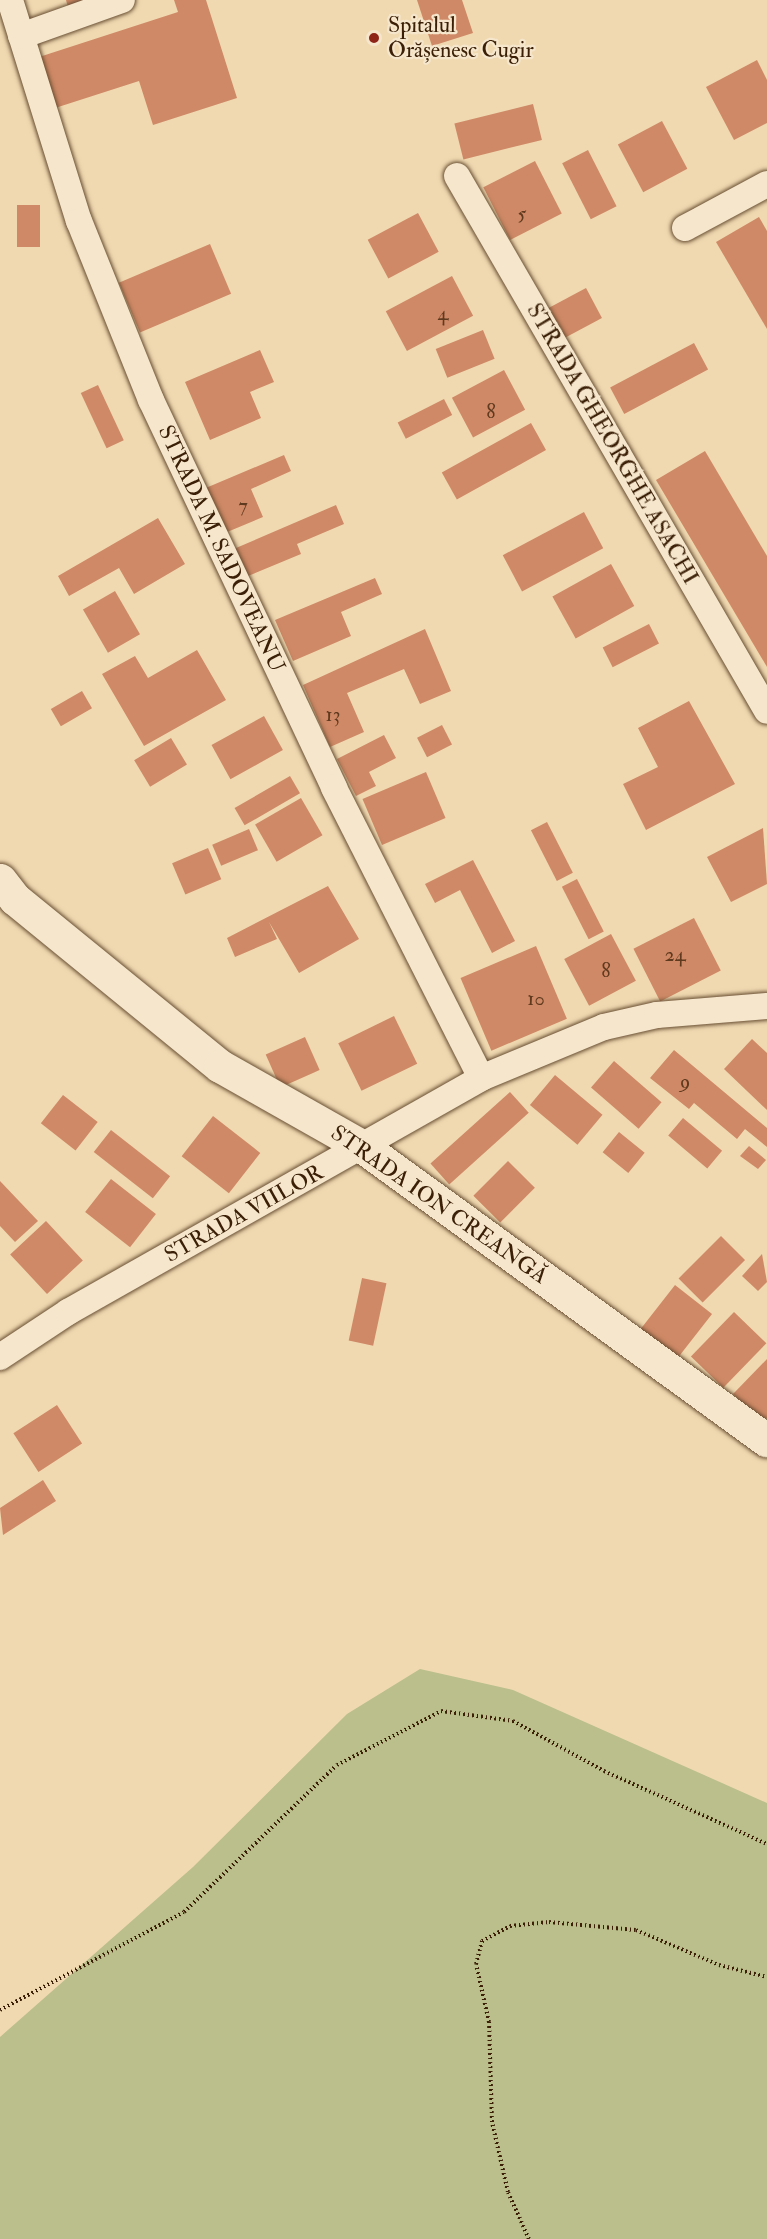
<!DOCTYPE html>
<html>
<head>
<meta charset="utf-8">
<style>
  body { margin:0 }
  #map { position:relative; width:767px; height:2239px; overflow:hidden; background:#f0d9b1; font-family:"IM FELL Double Pica",serif }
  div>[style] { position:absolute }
  .green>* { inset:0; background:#babf8c }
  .building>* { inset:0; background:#cf8966; transform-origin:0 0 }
  .path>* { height:4px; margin-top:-2px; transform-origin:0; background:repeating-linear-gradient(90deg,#3b2007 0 1.5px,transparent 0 4.5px) }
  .roads { filter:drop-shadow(0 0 2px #684e32) drop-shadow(0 0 2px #684e32) }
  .street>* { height:26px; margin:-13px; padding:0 13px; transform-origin:13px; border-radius:13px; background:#f5e6cc }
  .secondary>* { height:33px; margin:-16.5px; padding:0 16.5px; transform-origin:16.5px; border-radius:16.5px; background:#f5e6cc }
  .dots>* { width:16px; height:16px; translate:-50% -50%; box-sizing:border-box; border:3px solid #f5e6cc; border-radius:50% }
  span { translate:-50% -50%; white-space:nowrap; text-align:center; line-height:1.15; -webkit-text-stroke:4.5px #f5e6cc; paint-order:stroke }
  .number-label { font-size:20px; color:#603a1f }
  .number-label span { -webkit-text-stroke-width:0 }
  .poi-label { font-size:22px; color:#3b2007 }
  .left { translate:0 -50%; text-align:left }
  .street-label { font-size:22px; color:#3b2007 }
</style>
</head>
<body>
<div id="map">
  <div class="green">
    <i style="clip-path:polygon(420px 1669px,513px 1690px,767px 1803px,767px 2239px,0 2239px,0 2037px,193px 1867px,347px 1714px)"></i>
  </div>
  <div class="building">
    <i style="clip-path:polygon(66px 0,87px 0,68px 7px)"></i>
    <i style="clip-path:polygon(174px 0,206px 0,237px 98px,153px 125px,139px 81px,52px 109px,36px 58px,178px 12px)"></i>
    <i style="clip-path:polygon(417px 0,462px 0,473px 33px,432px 46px)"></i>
    <i style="clip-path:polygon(757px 60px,767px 80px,767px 123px,734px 140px,706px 87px)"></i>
    <i style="left:533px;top:104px;width:37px;height:81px;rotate:76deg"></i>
    <i style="left:662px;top:121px;width:54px;height:50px;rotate:62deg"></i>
    <i style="left:588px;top:150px;width:63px;height:29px;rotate:63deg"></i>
    <i style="left:535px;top:161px;width:59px;height:58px;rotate:63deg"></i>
    <i style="left:17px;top:205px;width:23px;height:42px"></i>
    <i style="left:418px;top:213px;width:44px;height:57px;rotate:62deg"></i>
    <i style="clip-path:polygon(759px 217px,767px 231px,767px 329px,716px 242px)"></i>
    <i style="left:210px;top:244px;width:54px;height:99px;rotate:67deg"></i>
    <i style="left:452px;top:276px;width:45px;height:75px;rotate:62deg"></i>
    <i style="left:586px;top:288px;width:34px;height:53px;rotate:62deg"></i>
    <i style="left:483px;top:330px;width:31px;height:51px;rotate:68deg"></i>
    <i style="left:694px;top:343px;width:30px;height:95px;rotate:62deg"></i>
    <i style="clip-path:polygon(260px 350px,274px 382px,250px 392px,261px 418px,210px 440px,185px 382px)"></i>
    <i style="left:504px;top:370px;width:45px;height:59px;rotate:62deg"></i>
    <i style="left:98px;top:385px;width:61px;height:19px;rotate:65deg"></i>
    <i style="left:444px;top:399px;width:18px;height:52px;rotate:63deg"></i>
    <i style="left:531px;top:423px;width:31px;height:102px;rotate:61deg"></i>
    <i style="clip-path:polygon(705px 451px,767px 556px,767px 667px,656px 480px)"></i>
    <i style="clip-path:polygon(284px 455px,291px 471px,251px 489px,263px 517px,220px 535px,201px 490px)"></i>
    <i style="clip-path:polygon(336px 505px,344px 524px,297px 544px,301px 554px,241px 579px,229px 551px)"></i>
    <i style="left:584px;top:512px;width:41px;height:92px;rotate:62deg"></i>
    <i style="clip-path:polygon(158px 518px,185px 564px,134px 594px,119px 568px,69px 596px,58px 576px)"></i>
    <i style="left:611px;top:564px;width:48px;height:67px;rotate:61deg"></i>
    <i style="clip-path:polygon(375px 578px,382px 594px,341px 612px,351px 636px,293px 661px,275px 620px)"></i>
    <i style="left:115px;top:591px;width:50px;height:37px;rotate:60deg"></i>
    <i style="left:649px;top:624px;width:22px;height:52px;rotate:63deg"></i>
    <i style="clip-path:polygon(425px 629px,451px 691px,420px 704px,404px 669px,347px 693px,364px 732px,330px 747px,303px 685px)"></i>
    <i style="clip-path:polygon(197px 650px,226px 700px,144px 746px,102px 674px,135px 656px,148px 678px)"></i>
    <i style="left:82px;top:691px;width:20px;height:36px;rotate:60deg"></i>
    <i style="clip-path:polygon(689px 701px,735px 784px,646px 830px,623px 784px,658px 767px,638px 728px)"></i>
    <i style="left:264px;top:716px;width:39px;height:60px;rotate:61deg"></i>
    <i style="left:442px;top:725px;width:22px;height:28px;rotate:63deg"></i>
    <i style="clip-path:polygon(384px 735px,396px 758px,369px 772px,376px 786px,356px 796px,337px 759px)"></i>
    <i style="left:171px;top:738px;width:31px;height:43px;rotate:59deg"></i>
    <i style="left:426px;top:772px;width:50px;height:69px;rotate:67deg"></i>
    <i style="left:290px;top:776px;width:20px;height:64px;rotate:60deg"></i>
    <i style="left:301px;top:798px;width:43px;height:53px;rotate:60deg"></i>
    <i style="left:547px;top:822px;width:57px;height:18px;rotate:63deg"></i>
    <i style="clip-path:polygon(763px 828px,767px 884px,731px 902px,707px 857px)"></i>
    <i style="left:249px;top:829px;width:23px;height:40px;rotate:67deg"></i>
    <i style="left:208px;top:848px;width:34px;height:39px;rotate:67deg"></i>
    <i style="clip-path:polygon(473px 860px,515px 941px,492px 953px,460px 890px,435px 903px,425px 884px)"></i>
    <i style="left:577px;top:879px;width:59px;height:17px;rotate:63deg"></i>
    <i style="clip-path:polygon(328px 886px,359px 939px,299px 973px,269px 922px,277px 939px,235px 957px,227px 938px)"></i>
    <i style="left:694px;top:918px;width:59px;height:68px;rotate:63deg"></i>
    <i style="left:611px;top:934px;width:53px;height:53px;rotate:62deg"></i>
    <i style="left:536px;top:946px;width:79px;height:82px;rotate:67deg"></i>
    <i style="left:394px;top:1016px;width:53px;height:62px;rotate:64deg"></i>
    <i style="left:305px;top:1037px;width:36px;height:43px;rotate:66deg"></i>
    <i style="clip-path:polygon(752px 1039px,767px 1053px,767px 1110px,724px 1069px)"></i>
    <i style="clip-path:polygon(674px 1050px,767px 1128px,767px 1147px,745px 1129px,737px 1139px,694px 1103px,689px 1109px,650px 1078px)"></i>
    <i style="left:614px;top:1061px;width:63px;height:35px;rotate:41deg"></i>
    <i style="left:555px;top:1075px;width:62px;height:39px;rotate:40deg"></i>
    <i style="left:510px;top:1092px;width:28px;height:107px;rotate:48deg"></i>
    <i style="left:63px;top:1095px;width:44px;height:36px;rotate:38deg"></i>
    <i style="left:213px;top:1116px;width:60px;height:51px;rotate:38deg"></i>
    <i style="left:683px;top:1118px;width:51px;height:23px;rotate:40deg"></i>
    <i style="left:111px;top:1130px;width:75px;height:28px;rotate:38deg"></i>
    <i style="left:619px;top:1132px;width:33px;height:26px;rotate:39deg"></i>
    <i style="clip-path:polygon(749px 1146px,766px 1160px,758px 1169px,740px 1156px)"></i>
    <i style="left:508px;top:1161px;width:38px;height:49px;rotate:45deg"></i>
    <i style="left:111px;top:1179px;width:57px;height:42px;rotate:38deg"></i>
    <i style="clip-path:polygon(0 1181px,38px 1221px,15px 1242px,0 1226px)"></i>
    <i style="left:46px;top:1221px;width:54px;height:49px;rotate:47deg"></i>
    <i style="left:721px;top:1236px;width:34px;height:60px;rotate:45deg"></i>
    <i style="clip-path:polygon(762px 1254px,767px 1282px,758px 1291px,742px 1276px)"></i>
    <i style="left:362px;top:1278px;width:25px;height:64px;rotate:12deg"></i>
    <i style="left:675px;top:1285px;width:47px;height:59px;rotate:38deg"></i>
    <i style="left:734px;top:1312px;width:45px;height:62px;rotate:44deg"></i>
    <i style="clip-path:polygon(767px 1359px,767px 1418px,762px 1423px,733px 1394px)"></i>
    <i style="left:57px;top:1405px;width:46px;height:52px;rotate:57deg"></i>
    <i style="clip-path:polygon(43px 1480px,56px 1501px,3px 1535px,0 1508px)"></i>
  </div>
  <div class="path">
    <i style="left:0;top:2010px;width:208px;rotate:-28deg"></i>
    <i style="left:184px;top:1912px;width:212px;rotate:-43.9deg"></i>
    <i style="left:337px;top:1765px;width:117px;rotate:-27.4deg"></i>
    <i style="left:441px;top:1711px;width:73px;rotate:7.9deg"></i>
    <i style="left:513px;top:1721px;width:104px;rotate:28.8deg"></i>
    <i style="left:604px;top:1771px;width:179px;rotate:24.1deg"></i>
    <i style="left:529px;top:2239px;width:51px;rotate:-114.1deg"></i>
    <i style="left:508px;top:2192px;width:72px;rotate:-102.9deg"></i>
    <i style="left:492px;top:2122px;width:100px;rotate:-91.7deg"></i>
    <i style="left:489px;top:2022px;width:59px;rotate:-102.6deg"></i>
    <i style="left:476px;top:1964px;width:24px;rotate:-75deg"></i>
    <i style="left:482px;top:1941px;width:32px;rotate:-28deg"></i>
    <i style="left:510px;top:1926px;width:39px;rotate:-6deg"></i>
    <i style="left:549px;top:1922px;width:87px;rotate:5.3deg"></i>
    <i style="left:636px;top:1930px;width:90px;rotate:22.9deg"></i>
    <i style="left:719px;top:1965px;width:49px;rotate:14deg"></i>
  </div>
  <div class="roads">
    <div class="street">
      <i style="left:10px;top:0;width:232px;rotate:72.7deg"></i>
      <i style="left:79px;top:221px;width:193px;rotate:68.1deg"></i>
      <i style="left:151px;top:400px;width:429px;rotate:64.7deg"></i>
      <i style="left:334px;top:788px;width:325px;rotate:63.1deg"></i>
      <i style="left:21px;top:36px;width:107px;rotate:-19.6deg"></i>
      <i style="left:457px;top:176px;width:618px;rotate:59.91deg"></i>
      <i style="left:685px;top:228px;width:93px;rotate:-28.2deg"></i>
      <i style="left:0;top:1357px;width:82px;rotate:-33.5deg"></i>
      <i style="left:68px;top:1312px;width:475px;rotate:-29.5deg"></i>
      <i style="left:481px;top:1078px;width:133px;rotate:-22.5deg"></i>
      <i style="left:604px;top:1027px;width:54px;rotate:-12.8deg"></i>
      <i style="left:657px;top:1015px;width:110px;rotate:-4.7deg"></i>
    </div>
    <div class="secondary">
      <i style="left:0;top:880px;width:24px;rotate:52deg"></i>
      <i style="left:15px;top:899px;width:264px;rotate:39.2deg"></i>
      <i style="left:220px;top:1066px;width:164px;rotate:29.5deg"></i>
      <i style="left:363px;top:1147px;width:499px;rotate:36deg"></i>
    </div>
  </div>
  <div class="dots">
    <i style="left:374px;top:38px;background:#8f2418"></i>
  </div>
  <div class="number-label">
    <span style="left:522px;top:213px">5</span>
    <span style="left:443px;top:313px">4</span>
    <span style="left:491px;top:411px">8</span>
    <span style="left:243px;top:505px">7</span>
    <span style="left:333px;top:714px">13</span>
    <span style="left:675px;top:954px">24</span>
    <span style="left:606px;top:970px">8</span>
    <span style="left:536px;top:998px">10</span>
    <span style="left:685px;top:1081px">9</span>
  </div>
  <div class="poi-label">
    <span class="left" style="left:388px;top:38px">Spitalul<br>Orășenesc Cugir</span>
  </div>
  <div class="street-label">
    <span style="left:612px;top:444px;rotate:60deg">STRADA GHEORGHE ASACHI</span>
    <span style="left:221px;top:549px;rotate:65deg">STRADA M. SADOVEANU</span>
    <span style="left:439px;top:1205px;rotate:35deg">STRADA ION CREANGĂ</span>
    <span style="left:244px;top:1214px;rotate:-29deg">STRADA VIILOR</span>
  </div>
</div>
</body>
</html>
